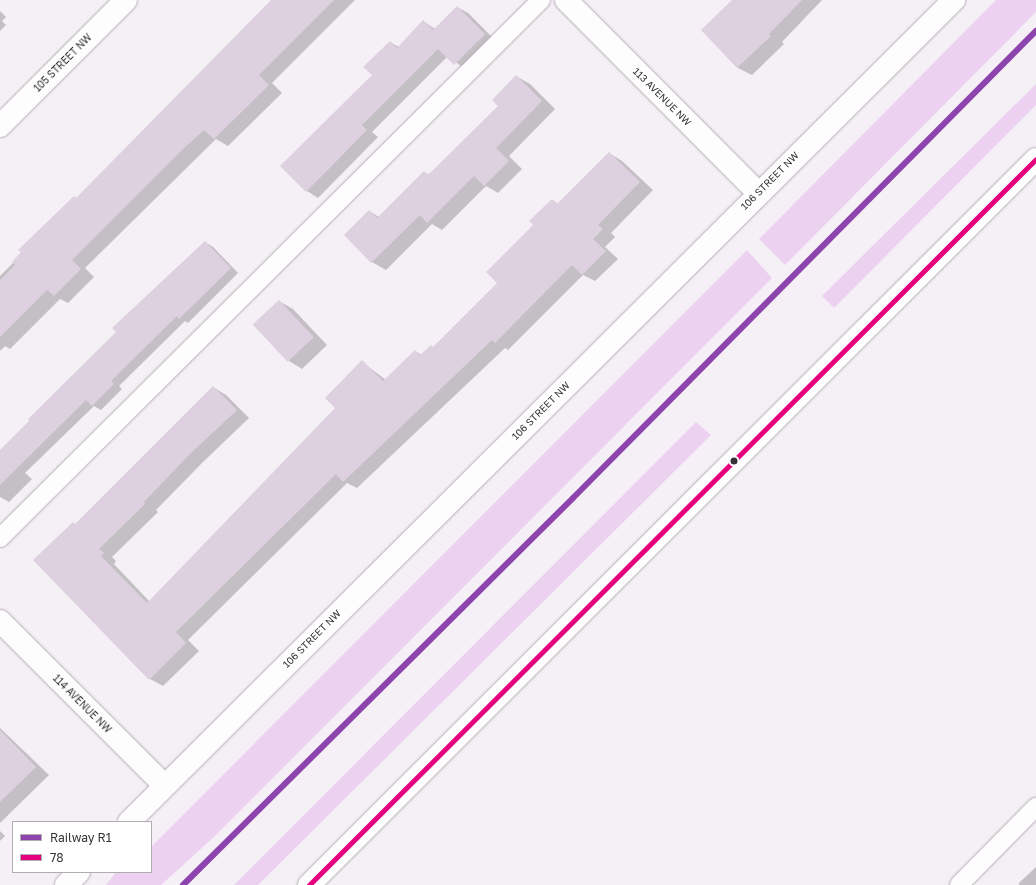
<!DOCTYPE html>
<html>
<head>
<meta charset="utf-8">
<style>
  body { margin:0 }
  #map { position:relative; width:1036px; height:885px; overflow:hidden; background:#f5eff6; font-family:"Golos Text",sans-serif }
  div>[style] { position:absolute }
  .green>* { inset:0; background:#ecd2f0 }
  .shadow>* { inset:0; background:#0003 }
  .building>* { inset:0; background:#ddd1df; transform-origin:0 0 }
  .roads { filter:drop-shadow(0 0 1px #b4afb4) drop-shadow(0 0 1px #b4afb4) }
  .service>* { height:18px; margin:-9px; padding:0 9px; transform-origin:9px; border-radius:9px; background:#fefdfe }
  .minor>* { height:22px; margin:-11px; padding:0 11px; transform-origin:11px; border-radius:11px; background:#fefdfe }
  .tertiary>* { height:22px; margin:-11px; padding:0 11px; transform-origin:11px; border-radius:11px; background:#fefdfe }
  .bus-1>* { height:5px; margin:-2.5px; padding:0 2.5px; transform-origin:2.5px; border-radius:2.5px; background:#e5007d }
  .rail-1>* { height:6px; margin:-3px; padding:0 3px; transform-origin:3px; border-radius:3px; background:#8e44ad }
  .dots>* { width:11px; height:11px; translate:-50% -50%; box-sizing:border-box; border:2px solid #fff; border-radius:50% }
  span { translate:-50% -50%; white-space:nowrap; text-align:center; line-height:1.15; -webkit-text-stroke:3px #fff; paint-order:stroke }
  .street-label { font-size:10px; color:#373338 }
  .legend { position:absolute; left:12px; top:821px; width:140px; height:52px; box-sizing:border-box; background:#fff; border:1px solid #afadaf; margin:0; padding:5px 7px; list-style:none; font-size:12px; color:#373338 }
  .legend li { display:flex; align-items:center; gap:8px; height:20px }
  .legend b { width:20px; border:1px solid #afadaf }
</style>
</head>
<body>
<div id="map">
  <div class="green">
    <i style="clip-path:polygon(996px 0,1036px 0,1036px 12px,785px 265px,759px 239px)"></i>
    <i style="clip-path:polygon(1036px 84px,1036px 105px,834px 308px,822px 296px)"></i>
    <i style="clip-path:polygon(747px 250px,772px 278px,214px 837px,161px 885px,106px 885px,116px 872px,151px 872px,151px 847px)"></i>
    <i style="clip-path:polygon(696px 422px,711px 435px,258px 885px,234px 885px)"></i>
  </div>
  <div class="shadow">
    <i style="clip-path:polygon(276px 0,355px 0,272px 83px,282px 93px,228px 146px,216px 139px,85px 268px,94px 277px,68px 303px,60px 299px,10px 349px,5px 346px,0 351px,0 276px)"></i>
    <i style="clip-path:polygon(734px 0,822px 0,782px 42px,784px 44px,752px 75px,738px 68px,702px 30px)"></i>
    <i style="clip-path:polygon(457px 7px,468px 13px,496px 41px,466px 70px,448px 56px,372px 132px,378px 137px,318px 198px,307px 191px,281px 166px,373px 75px,390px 42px,399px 47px,423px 21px,435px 29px)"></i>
    <i style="clip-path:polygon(0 11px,6px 17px,2px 21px,6px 25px,0 31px)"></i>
    <i style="clip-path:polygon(516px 76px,530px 84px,555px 109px,509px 156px,522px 169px,498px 193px,486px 186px,442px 230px,432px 224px,386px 270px,372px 262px,345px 235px,369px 211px,379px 217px,424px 172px,430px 175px,500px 106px)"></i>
    <i style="clip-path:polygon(609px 153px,622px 161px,653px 190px,611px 233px,615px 237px,605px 247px,618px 259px,595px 281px,583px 275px,508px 350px,505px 348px,357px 488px,347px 483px,188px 640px,199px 651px,163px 686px,150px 679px,76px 525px,213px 387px,226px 395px,249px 418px,203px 462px,156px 510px,158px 512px,112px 557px,116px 561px,114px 564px,150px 602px,337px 408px,362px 362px,386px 380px,415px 351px,422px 355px,434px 348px,498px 283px,552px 200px,558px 204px)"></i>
    <i style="clip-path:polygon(205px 242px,213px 247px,238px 273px,188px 323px,185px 321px,119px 386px,122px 389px,101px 410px,94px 406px,25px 473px,32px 479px,9px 502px,0 497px,0 451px)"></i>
    <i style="clip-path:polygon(279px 301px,293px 309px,327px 345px,302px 369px,289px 361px)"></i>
    <i style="clip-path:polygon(0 728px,49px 775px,0 823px)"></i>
    <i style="clip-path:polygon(0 831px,5px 836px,0 841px)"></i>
    <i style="clip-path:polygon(1036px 867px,1036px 885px,1019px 885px,1019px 883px)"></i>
  </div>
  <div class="building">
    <i style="clip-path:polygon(271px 0,334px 0,259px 75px,269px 85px,214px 139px,204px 130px,181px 151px,72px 260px,81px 269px,54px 296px,47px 290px,0 337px,0 280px,15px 265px,12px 262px,21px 252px,18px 250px,74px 196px,76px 198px)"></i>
    <i style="clip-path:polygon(732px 0,802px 0,769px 34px,771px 36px,737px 68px,701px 30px)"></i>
    <i style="clip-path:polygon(457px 6px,485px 34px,454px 65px,438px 49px,362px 125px,367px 130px,306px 192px,280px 166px,372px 75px,363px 67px,390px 41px,397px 48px,423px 20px,433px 30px)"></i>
    <i style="clip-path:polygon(516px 75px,542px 101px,496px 148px,509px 161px,484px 186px,474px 176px,427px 223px,420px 215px,371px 263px,344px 235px,369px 210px,377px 218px,424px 171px,428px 175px,498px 106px,492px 100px)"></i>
    <i style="clip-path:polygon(609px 152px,640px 182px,598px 225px,603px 229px,593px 239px,606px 251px,582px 275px,572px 265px,495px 343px,492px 340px,343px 482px,336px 474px,176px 632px,186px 643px,149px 680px,33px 560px,73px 522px,75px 524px,213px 386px,237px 410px,190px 454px,144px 502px,145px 504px,99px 549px,104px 553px,101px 556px,147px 603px,335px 408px,325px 398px,362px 360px,383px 381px,415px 350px,420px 355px,431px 345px,433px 347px,497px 283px,486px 272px,533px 225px,529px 221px,552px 199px,557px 204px)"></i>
    <i style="clip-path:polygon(205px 241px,231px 268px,179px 319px,177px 316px,111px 381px,114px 384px,92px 406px,86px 400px,0 485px,0 450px,29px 421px,28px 419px,116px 332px,112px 328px)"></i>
    <i style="left:279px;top:300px;width:51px;height:36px;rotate:47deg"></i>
    <i style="clip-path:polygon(0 730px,36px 767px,0 802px)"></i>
  </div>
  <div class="roads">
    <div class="service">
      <i style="left:0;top:538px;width:763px;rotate:-44.84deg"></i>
      <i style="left:959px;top:885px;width:110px;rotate:-45.4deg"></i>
    </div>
    <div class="minor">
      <i style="left:566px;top:0;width:272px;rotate:45.1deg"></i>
      <i style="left:0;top:126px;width:178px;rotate:-45deg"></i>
      <i style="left:0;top:621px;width:233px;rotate:45deg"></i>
      <i style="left:129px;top:822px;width:1165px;rotate:-44.9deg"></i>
      <i style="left:66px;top:885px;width:18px;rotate:-45deg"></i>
    </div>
    <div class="tertiary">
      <i style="left:309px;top:885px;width:1027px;rotate:-44.96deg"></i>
    </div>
  </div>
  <div class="bus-1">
    <i style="left:309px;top:885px;width:1027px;rotate:-44.96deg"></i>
  </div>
  <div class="rail-1">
    <i style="left:183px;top:885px;width:549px;rotate:-44.78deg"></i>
    <i style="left:573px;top:498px;width:658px;rotate:-45.25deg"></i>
  </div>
  <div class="dots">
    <i style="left:734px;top:461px;background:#373338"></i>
  </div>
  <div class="street-label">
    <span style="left:63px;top:63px;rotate:-45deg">105 STREET NW</span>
    <span style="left:662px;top:97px;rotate:45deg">113 AVENUE NW</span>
    <span style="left:770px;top:181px;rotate:-45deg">106 STREET NW</span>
    <span style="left:541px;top:411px;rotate:-45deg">106 STREET NW</span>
    <span style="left:312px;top:639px;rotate:-45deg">106 STREET NW</span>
    <span style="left:82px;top:704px;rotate:45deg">114 AVENUE NW</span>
  </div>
  <ul class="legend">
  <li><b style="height:5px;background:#8e44ad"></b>Railway R1</li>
  <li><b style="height:5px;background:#e5007d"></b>78</li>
  </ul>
</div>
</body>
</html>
